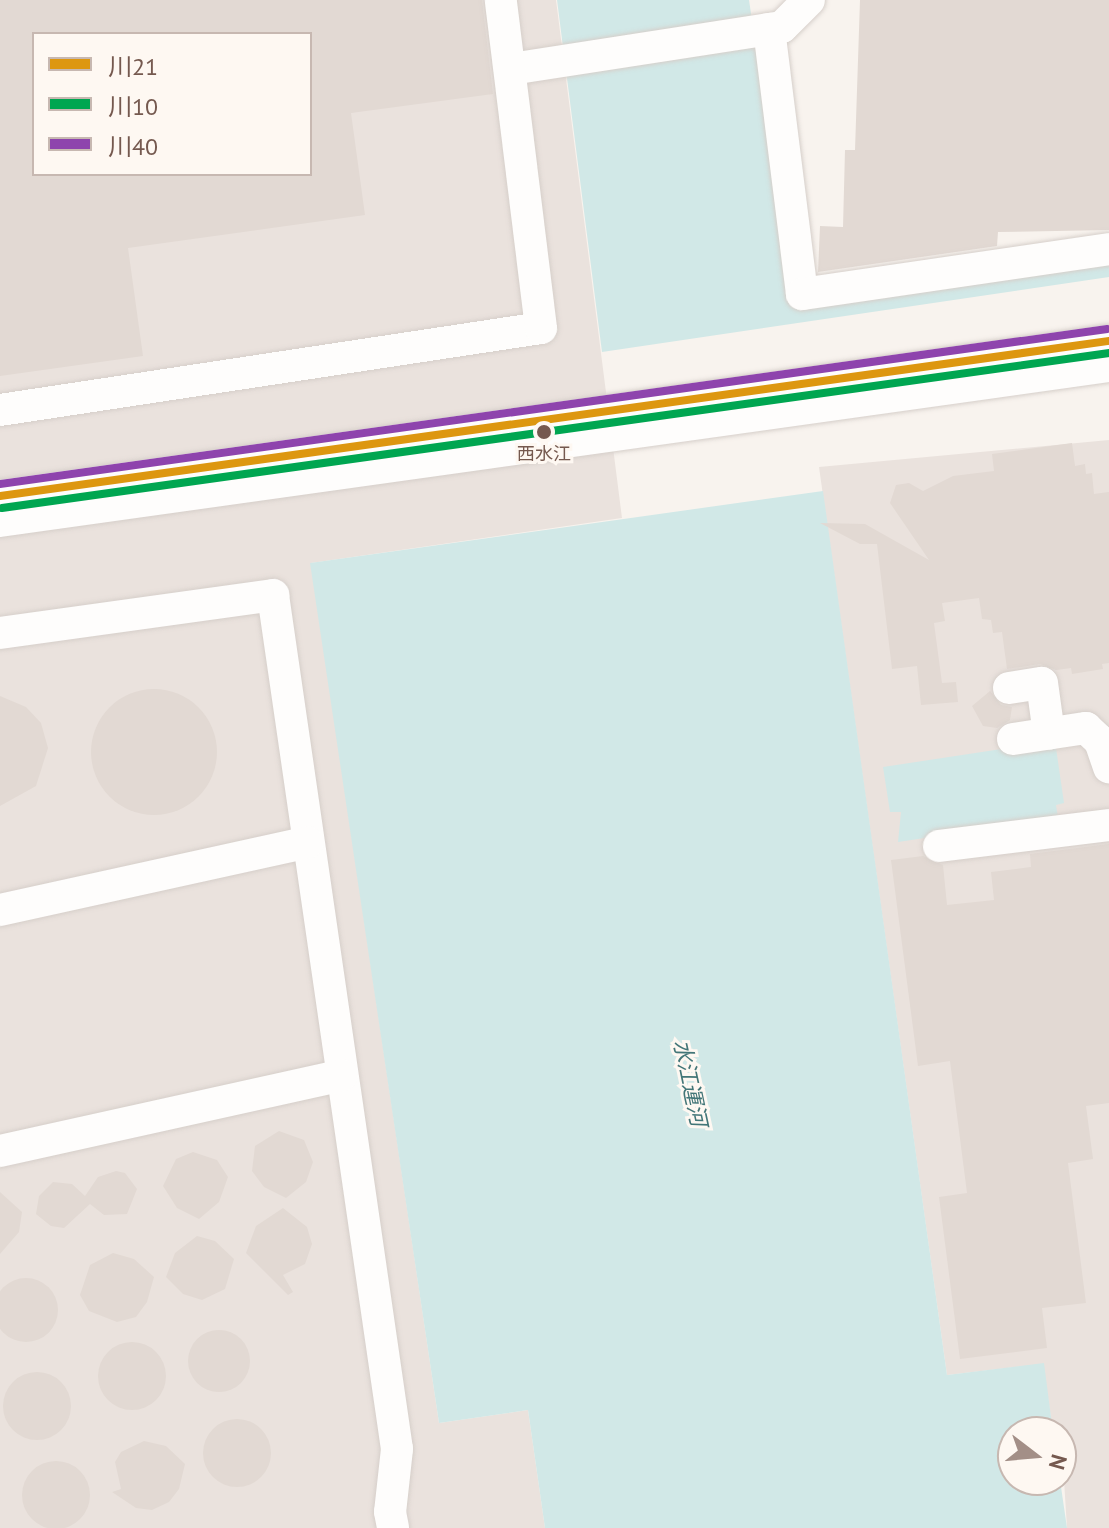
<!DOCTYPE html>
<html>
<head>
<meta charset="utf-8">
<style>
  body { margin:0 }
  #map { position:relative; width:1109px; height:1528px; overflow:hidden; background:#f8f3ee; font-family:"PT Sans","Noto Sans JP",sans-serif }
  div>[style] { position:absolute }
  .industrial>* { inset:0; background:#eae2dd }
  .water>* { inset:0; background:#d1e8e7 }
  .building>* { inset:0; background:#e2d9d3 }
  .round { border-radius:50% }
  .roads { filter:drop-shadow(0 0 2px #d6cfca) drop-shadow(0 0 2px #d6cfca) }
  .minor>* { height:32px; margin:-16px; padding:0 16px; transform-origin:16px; border-radius:16px; background:#fefdfc }
  .bus-1>* { height:8px; margin:-4px; padding:0 4px; transform-origin:4px; border-radius:4px; background:#dd9710 }
  .bus-2>* { height:8px; margin:-4px; padding:0 4px; transform-origin:4px; border-radius:4px; background:#00a651 }
  .bus-3>* { height:8px; margin:-4px; padding:0 4px; transform-origin:4px; border-radius:4px; background:#8e44ad }
  .dots>* { width:22px; height:22px; translate:-50% -50%; box-sizing:border-box; border:4px solid #fef8f2; border-radius:50% }
  span { translate:-50% -50%; white-space:nowrap; text-align:center; line-height:1.15; -webkit-text-stroke:6px #fef8f2; paint-order:stroke }
  .bus-label { font-size:18px; color:#75594f }
  .water-label { font-size:22px; color:#437678; font-style:italic }
  .legend { position:absolute; left:32px; top:32px; width:280px; height:144px; box-sizing:border-box; background:#fef8f2; border:2px solid #c7b8b1; margin:0; padding:10px 14px; list-style:none; font-size:24px; color:#75594f }
  .legend li { display:flex; align-items:center; gap:16px; height:40px }
  .legend b { width:40px; border:2px solid #c7b8b1 }
  .north { position:absolute; left:997px; top:1416px; width:80px; height:80px; box-sizing:border-box; background:#fef8f2; border:2px solid #c7b8b1; border-radius:50%; rotate:106deg; font-size:22px; font-weight:700; line-height:32px; text-align:center; color:#75594f }
  .north::after { content:''; display:block; margin:auto; width:28px; height:36px; background:#a38f87; clip-path:polygon(50% 0,100% 100%,50% 72%,0 100%) }
</style>
</head>
<body>
<div id="map">
  <div class="industrial">
    <i style="clip-path:polygon(evenodd,0 0,556px 0,622px 518px,311px 563px,439px 1423px,528px 1410px,545px 1528px,0 1528px,0 0,34px 34px,310px 34px,310px 174px,34px 174px,34px 34px)"></i>
    <i style="clip-path:polygon(1109px 440px,1109px 1528px,1067px 1528px,1061px 1432px,1053px 1432px,1043px 1364px,947px 1375px,819px 467px)"></i>
  </div>
  <div class="water">
    <i style="clip-path:polygon(557px 0,749px 0,794px 304px,1109px 259px,1109px 277px,602px 352px)"></i>
    <i style="clip-path:polygon(823px 491px,947px 1375px,1044px 1363px,1053px 1432px,1013px 1432px,1013px 1480px,1060px 1480px,1067px 1528px,545px 1528px,528px 1410px,439px 1423px,310px 563px)"></i>
    <i style="clip-path:polygon(1055px 741px,1064px 803px,1056px 805px,1058px 818px,898px 842px,901px 812px,890px 812px,883px 767px)"></i>
  </div>
  <div class="building">
    <i style="clip-path:polygon(evenodd,0 0,482px 0,493px 94px,351px 113px,365px 215px,128px 248px,143px 356px,0 376px,0 0,34px 34px,310px 34px,310px 174px,34px 174px,34px 34px)"></i>
    <i style="clip-path:polygon(860px 0,1109px 0,1109px 230px,998px 232px,997px 246px,818px 272px,820px 226px,843px 227px,845px 150px,855px 150px)"></i>
    <i style="clip-path:polygon(1072px 443px,1075px 466px,1085px 464px,1086px 474px,1092px 473px,1094px 494px,1109px 492px,1109px 663px,1102px 664px,1103px 669px,1072px 674px,1071px 668px,1056px 670px,1040px 664px,1007px 669px,1002px 632px,993px 633px,991px 620px,982px 619px,979px 598px,942px 603px,945px 621px,934px 623px,942px 683px,956px 682px,958px 702px,921px 705px,917px 666px,892px 669px,877px 544px,860px 544px,820px 523px,865px 524px,929px 560px,890px 503px,896px 485px,909px 483px,923px 491px,953px 476px,994px 471px,992px 454px)"></i>
    <i class="round" style="left:91px;top:689px;width:126px;height:126px"></i>
    <i style="clip-path:polygon(990px 691px,1001px 705px,1012px 707px,1010px 720px,997px 728px,983px 726px,972px 706px)"></i>
    <i style="clip-path:polygon(0 696px,26px 707px,41px 723px,48px 748px,36px 786px,0 806px)"></i>
    <i style="clip-path:polygon(1109px 844px,1109px 1103px,1086px 1106px,1093px 1159px,1068px 1163px,1086px 1303px,1042px 1308px,1047px 1348px,960px 1359px,939px 1197px,967px 1193px,950px 1061px,918px 1066px,891px 860px,923px 856px,943px 865px,947px 905px,994px 900px,991px 872px,1031px 867px,1030px 854px)"></i>
    <i style="clip-path:polygon(279px 1131px,304px 1140px,313px 1162px,306px 1182px,286px 1198px,264px 1187px,252px 1171px,255px 1146px)"></i>
    <i style="clip-path:polygon(193px 1152px,217px 1160px,228px 1177px,219px 1202px,199px 1219px,177px 1208px,163px 1186px,176px 1159px)"></i>
    <i style="clip-path:polygon(116px 1171px,125px 1173px,137px 1189px,127px 1214px,104px 1215px,90px 1204px,64px 1228px,51px 1226px,36px 1214px,39px 1196px,53px 1182px,72px 1184px,85px 1196px,98px 1177px)"></i>
    <i style="clip-path:polygon(0 1192px,22px 1212px,19px 1232px,0 1254px)"></i>
    <i style="clip-path:polygon(283px 1208px,307px 1227px,312px 1244px,305px 1264px,283px 1275px,293px 1292px,288px 1295px,246px 1253px,256px 1226px)"></i>
    <i style="clip-path:polygon(197px 1236px,215px 1241px,234px 1259px,225px 1289px,202px 1300px,183px 1294px,166px 1277px,175px 1253px)"></i>
    <i style="clip-path:polygon(113px 1253px,134px 1259px,154px 1277px,147px 1302px,136px 1317px,117px 1322px,89px 1311px,80px 1295px,90px 1265px)"></i>
    <i class="round" style="left:-6px;top:1278px;width:64px;height:64px"></i>
    <i class="round" style="left:188px;top:1330px;width:62px;height:62px"></i>
    <i class="round" style="left:98px;top:1342px;width:68px;height:68px"></i>
    <i class="round" style="left:3px;top:1372px;width:68px;height:68px"></i>
    <i class="round" style="left:203px;top:1419px;width:68px;height:68px"></i>
    <i style="clip-path:polygon(144px 1441px,166px 1446px,185px 1464px,179px 1489px,169px 1502px,152px 1510px,136px 1508px,112px 1492px,121px 1489px,115px 1462px,121px 1452px)"></i>
    <i class="round" style="left:22px;top:1461px;width:68px;height:68px"></i>
  </div>
  <div class="roads">
    <div class="minor">
      <i style="left:769px;top:29px;width:267px;rotate:82.9deg"></i>
      <i style="left:802px;top:294px;width:310px;rotate:-8.3deg"></i>
      <i style="left:511px;top:69px;width:274px;rotate:-8.8deg"></i>
      <i style="left:782px;top:27px;width:38px;rotate:-45deg"></i>
      <i style="left:0;top:410px;width:547px;rotate:-8.62deg"></i>
      <i style="left:541px;top:328px;width:330px;rotate:-97deg"></i>
      <i style="left:0;top:496px;width:1120px;rotate:-7.96deg"></i>
      <i style="left:0;top:521px;width:1120px;rotate:-7.96deg"></i>
      <i style="left:0;top:633px;width:276px;rotate:-7.9deg"></i>
      <i style="left:273px;top:595px;width:863px;rotate:81.74deg"></i>
      <i style="left:397px;top:1449px;width:63px;rotate:96.3deg"></i>
      <i style="left:390px;top:1512px;width:16px;rotate:79deg"></i>
      <i style="left:1009px;top:688px;width:33px;rotate:-9deg"></i>
      <i style="left:1042px;top:683px;width:51px;rotate:82.2deg"></i>
      <i style="left:1013px;top:739px;width:74px;rotate:-8.6deg"></i>
      <i style="left:1086px;top:728px;width:19px;rotate:43deg"></i>
      <i style="left:1100px;top:741px;width:28px;rotate:71deg"></i>
      <i style="left:939px;top:846px;width:171px;rotate:-7deg"></i>
      <i style="left:0;top:910px;width:315px;rotate:-12.4deg"></i>
      <i style="left:0;top:1151px;width:350px;rotate:-12.5deg"></i>
    </div>
  </div>
  <div class="bus-1">
    <i style="left:0;top:496px;width:1120px;rotate:-7.96deg"></i>
  </div>
  <div class="bus-2">
    <i style="left:2px;top:508px;width:1118px;rotate:-7.97deg"></i>
  </div>
  <div class="bus-3">
    <i style="left:0;top:484px;width:1118px;rotate:-7.97deg"></i>
  </div>
  <div class="dots">
    <i style="left:544px;top:432px;background:#75594f"></i>
  </div>
  <div class="bus-label">
    <span style="left:544px;top:454px">西水江</span>
  </div>
  <div class="water-label">
    <span style="left:690px;top:1083px;rotate:78deg">水江運河</span>
  </div>
  <ul class="legend">
  <li><b style="height:10px;background:#dd9710"></b>川21</li>
  <li><b style="height:10px;background:#00a651"></b>川10</li>
  <li><b style="height:10px;background:#8e44ad"></b>川40</li>
  </ul>
  <div class="north">N</div>
</div>
</body>
</html>
